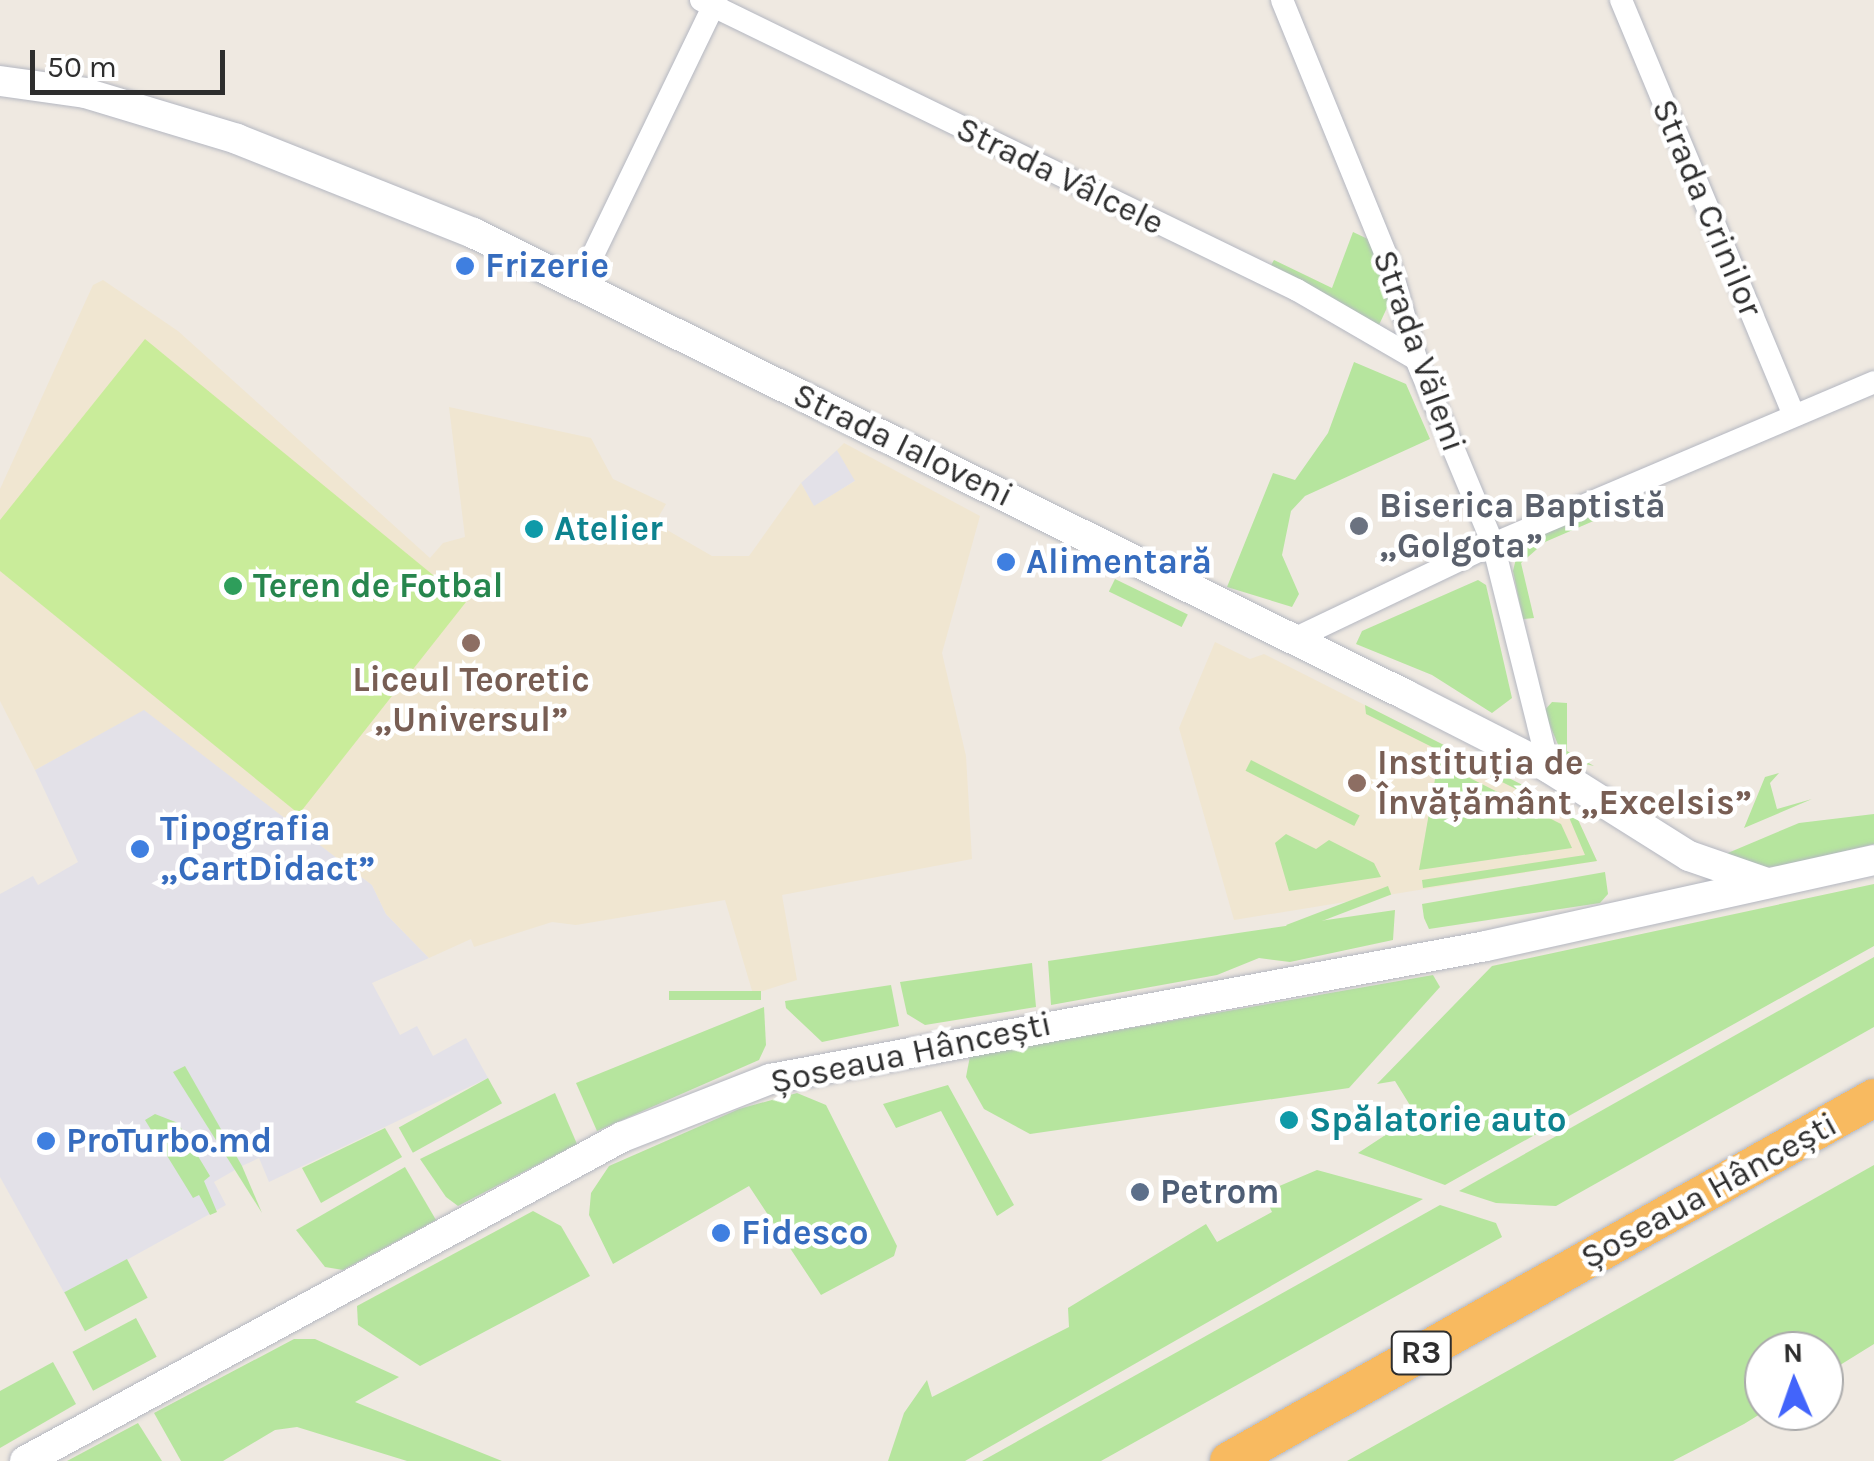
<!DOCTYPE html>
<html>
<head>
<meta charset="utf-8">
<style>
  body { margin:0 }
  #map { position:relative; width:1874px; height:1461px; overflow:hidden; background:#efe9e1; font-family:Karla,sans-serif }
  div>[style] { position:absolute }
  .industrial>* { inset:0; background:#e3e1e8 }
  .education>* { inset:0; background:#f0e6d1 }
  .green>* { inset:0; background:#b6e59e; transform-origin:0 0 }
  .pitch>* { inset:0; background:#c9ec9a }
  .roads { filter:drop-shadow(0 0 2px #b4b7c1) drop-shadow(0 0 2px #b4b7c1) }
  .minor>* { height:22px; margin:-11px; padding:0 11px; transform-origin:11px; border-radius:11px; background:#fff }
  .tertiary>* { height:30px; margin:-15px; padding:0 15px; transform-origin:15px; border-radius:15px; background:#fff }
  .trunk>* { height:38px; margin:-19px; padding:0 19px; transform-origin:19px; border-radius:19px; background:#f8ba60 }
  .dots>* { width:28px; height:28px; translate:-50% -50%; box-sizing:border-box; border:5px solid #fff; border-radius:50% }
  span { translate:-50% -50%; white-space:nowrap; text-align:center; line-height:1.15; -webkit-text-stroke:9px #fff; paint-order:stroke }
  .shield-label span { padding:2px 8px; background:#fff; border:2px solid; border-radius:8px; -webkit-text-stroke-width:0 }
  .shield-label { font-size:32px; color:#2e2e2e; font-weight:700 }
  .street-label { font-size:35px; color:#2e2e2e }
  .shop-label { font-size:35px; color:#366cbe; font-weight:700 }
  .left { translate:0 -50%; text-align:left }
  .worship-label { font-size:35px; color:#5b616d; font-weight:700 }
  .culture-label { font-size:35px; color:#0d838f; font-weight:700 }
  .leisure-label { font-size:35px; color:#27864d; font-weight:700 }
  .education-label { font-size:35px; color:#785e54; font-weight:700 }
  .service-label { font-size:35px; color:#4e5e75; font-weight:700 }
  .north { position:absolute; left:1744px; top:1331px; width:100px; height:100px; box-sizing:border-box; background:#fff; border:2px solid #ababab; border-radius:50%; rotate:358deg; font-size:28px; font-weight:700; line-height:40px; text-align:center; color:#2e2e2e }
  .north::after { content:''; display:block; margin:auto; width:35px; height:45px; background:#4264fb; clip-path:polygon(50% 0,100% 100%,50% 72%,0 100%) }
  .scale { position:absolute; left:30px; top:50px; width:195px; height:45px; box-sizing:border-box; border:5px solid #2e2e2e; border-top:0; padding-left:12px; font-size:30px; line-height:35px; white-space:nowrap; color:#2e2e2e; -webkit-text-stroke:8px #fff; paint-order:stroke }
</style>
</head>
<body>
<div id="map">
  <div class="industrial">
    <i style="clip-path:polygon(837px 450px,856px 480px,814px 507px,801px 483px)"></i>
    <i style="clip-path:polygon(144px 709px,372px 885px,386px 914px,429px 958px,372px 983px,400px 1035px,417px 1026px,433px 1056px,466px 1038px,488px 1078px,269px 1182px,259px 1158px,242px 1166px,214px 1182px,226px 1205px,65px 1294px,0 1177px,0 894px,33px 876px,38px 885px,78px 862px,35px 770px)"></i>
  </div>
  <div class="education">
    <i style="clip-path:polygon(103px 280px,178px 331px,430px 558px,443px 543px,465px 537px,449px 407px,591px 438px,613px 479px,666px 504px,655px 523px,712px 556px,749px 556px,801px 483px,814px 506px,855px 481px,837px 450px,844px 443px,980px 516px,942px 653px,966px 756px,972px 859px,782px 895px,797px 980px,753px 994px,725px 900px,576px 925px,552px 922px,474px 947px,471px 939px,429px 958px,386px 914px,372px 885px,144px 710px,35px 770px,0 701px,0 489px,93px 285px)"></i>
    <i style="clip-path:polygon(1215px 642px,1250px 659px,1264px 654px,1574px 811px,1597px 861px,1234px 920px,1179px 728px)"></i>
  </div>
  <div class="green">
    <i style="clip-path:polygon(1353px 232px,1370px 240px,1391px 299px,1379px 325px,1270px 267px,1274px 260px,1332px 288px)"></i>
    <i style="clip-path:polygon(1354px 362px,1406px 384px,1430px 439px,1305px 496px,1291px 511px,1282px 555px,1299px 594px,1292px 607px,1227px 587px,1273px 473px,1295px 480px,1328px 433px)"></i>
    <i style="clip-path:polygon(1639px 494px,1642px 500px,1545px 542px,1521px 563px,1534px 618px,1523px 619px,1513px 571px,1518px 550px,1531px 546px,1540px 532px)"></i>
    <i style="left:1115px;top:579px;width:81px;height:14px;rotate:26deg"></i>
    <i style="clip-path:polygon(1478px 580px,1486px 585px,1512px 698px,1492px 713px,1432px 675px,1356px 644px,1362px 631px)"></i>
    <i style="clip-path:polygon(1552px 702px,1567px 703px,1567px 751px,1594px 766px,1564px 759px,1544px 711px)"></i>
    <i style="clip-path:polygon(1365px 705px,1574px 811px,1597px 861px,1423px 888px,1422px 880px,1585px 855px,1568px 815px,1366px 714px)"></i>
    <i style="left:1251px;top:760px;width:122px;height:12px;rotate:27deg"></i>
    <i style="clip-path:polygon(1438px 762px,1561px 824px,1572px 848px,1419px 870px)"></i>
    <i style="clip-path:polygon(1779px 773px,1770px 783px,1777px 809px,1812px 799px,1744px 828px,1765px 777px)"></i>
    <i style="clip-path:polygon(1874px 814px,1874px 844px,1784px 866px,1751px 868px,1716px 858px,1799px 823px)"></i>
    <i style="clip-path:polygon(1286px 834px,1316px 849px,1329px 840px,1374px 863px,1381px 877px,1289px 891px,1275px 843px)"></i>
    <i style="clip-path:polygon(1605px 872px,1608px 894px,1600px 903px,1429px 929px,1424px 918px,1422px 904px)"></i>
    <i style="clip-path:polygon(1874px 884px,1874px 946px,1445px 1185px,1358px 1153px,1416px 1115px,1395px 1081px,1377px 1084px,1492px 966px)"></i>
    <i style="left:1388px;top:886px;width:9px;height:109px;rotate:69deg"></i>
    <i style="clip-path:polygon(1395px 910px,1393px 940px,1290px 962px,1259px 958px,1217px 975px,1051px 1005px,1048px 961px)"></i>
    <i style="clip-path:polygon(1874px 957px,1874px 1027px,1556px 1206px,1496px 1203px,1459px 1191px)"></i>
    <i style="clip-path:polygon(1032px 963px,1036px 1007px,925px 1025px,907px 1014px,900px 982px)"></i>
    <i style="clip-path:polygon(1433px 975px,1440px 987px,1349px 1088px,1030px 1134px,984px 1109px,966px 1077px,970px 1056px)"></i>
    <i style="clip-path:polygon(891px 985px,899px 1026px,822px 1042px,786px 1008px,785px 1001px)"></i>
    <i style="left:761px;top:991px;width:9px;height:92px;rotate:90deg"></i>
    <i style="clip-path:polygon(764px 1007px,766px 1045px,759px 1060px,597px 1131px,576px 1083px)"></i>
    <i style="clip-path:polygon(185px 1066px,242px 1166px,262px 1213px,173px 1072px)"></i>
    <i style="left:488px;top:1078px;width:29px;height:102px;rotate:61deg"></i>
    <i style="clip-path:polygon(948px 1085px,1014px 1205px,997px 1216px,941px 1111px,896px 1128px,883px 1104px)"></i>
    <i style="clip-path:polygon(555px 1093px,577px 1144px,458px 1206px,446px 1197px,420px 1159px)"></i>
    <i style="clip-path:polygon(797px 1093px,826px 1105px,897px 1246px,894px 1256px,821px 1295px,749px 1186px,613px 1264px,589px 1215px,591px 1193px,609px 1166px,739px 1109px)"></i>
    <i style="clip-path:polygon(155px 1114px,178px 1123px,210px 1176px,204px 1181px,217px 1212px,210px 1215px,199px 1195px,193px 1198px,145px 1120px)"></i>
    <i style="clip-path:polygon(385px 1128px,402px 1157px,321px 1203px,302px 1168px)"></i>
    <i style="clip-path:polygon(1874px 1165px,1874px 1344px,1824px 1375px,1824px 1351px,1764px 1351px,1765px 1411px,1744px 1424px,1673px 1461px,1347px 1461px)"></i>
    <i style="clip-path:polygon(405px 1167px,436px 1220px,343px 1270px,325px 1267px,296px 1230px)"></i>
    <i style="clip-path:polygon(1317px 1170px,1423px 1199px,965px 1461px,888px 1461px,904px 1413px,927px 1380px,932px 1397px,1069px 1327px,1068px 1308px,1206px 1224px,1217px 1242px,1272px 1212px,1263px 1193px)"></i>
    <i style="clip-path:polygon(1440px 1205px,1496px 1223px,1502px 1237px,1101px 1461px,982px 1461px)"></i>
    <i style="clip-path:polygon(533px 1211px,561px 1226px,590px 1276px,420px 1366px,358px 1325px,357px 1306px)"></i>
    <i style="left:127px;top:1259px;width:44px;height:71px;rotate:62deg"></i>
    <i style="left:136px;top:1318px;width:44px;height:72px;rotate:62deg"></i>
    <i style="clip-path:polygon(294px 1339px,315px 1339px,399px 1377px,355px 1402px,502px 1461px,407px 1461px,297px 1427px,275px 1430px,223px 1461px,181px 1461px,154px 1413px)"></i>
    <i style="clip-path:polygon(53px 1362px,76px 1404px,0 1448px,0 1391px)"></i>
    <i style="clip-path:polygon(138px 1423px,162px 1461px,67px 1461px)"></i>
  </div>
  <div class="pitch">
    <i style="clip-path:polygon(145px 339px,466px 602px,299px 814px,0 571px,0 520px)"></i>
  </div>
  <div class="roads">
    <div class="minor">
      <i style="left:701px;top:0;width:663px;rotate:25.95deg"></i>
      <i style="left:1297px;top:290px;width:138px;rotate:30.1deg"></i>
      <i style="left:1282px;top:0;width:286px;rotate:67.8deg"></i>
      <i style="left:1390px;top:265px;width:98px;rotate:74.5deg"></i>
      <i style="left:1416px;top:359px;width:200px;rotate:67.4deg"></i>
      <i style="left:1493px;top:544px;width:231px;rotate:76deg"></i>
      <i style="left:1621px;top:0;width:450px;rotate:67.4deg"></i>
      <i style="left:578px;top:286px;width:318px;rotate:-64.2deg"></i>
      <i style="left:1294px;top:639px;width:221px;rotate:-25.5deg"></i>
      <i style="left:1493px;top:544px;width:414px;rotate:-23deg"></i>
    </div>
    <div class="tertiary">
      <i style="left:0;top:81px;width:86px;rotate:8deg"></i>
      <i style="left:85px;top:93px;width:159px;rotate:16.8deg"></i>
      <i style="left:237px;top:139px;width:254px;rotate:21.7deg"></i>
      <i style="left:473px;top:233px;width:1041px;rotate:26.34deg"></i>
      <i style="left:1406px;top:695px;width:161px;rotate:27deg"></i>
      <i style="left:1549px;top:768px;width:165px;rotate:32.2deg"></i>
      <i style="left:1689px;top:856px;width:83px;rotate:19.1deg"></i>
      <i style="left:25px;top:1461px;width:679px;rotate:-28.49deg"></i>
      <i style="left:622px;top:1137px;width:159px;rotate:-21.4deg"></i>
      <i style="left:770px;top:1079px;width:728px;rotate:-10.52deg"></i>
      <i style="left:1486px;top:946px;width:397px;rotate:-12.5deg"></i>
    </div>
    <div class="trunk">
      <i style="left:1229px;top:1461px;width:740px;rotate:-29.37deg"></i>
    </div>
  </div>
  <div class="dots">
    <i style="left:465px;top:266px;background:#3f7fe0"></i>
    <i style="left:1359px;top:526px;background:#6b7280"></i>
    <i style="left:534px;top:529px;background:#0f9aa8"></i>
    <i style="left:1006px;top:562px;background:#3f7fe0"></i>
    <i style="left:233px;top:586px;background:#2e9e5b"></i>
    <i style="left:471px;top:643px;background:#8d6e63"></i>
    <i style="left:1357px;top:783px;background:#8d6e63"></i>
    <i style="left:140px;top:849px;background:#3f7fe0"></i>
    <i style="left:1289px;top:1120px;background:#0f9aa8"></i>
    <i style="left:46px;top:1141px;background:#3f7fe0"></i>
    <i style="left:1140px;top:1192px;background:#5c6f8a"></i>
    <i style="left:721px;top:1233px;background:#3f7fe0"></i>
  </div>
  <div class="shield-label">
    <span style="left:1421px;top:1353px">R3</span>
  </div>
  <div class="street-label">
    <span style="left:1060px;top:176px;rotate:26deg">Strada Vâlcele</span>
    <span style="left:1707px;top:208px;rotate:67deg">Strada Crinilor</span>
    <span style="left:1419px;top:351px;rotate:70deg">Strada Văleni</span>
    <span style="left:903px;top:445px;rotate:26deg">Strada Ialoveni</span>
    <span style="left:911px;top:1053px;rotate:-12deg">Șoseaua Hâncești</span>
    <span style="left:1709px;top:1191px;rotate:-29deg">Șoseaua Hâncești</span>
  </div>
  <div class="shop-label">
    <span class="left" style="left:485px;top:266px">Frizerie</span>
    <span class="left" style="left:1026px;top:562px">Alimentară</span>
    <span class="left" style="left:160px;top:849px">Tipografia<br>„CartDidact”</span>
    <span class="left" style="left:66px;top:1141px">ProTurbo.md</span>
    <span class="left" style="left:741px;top:1233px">Fidesco</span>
  </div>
  <div class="worship-label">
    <span class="left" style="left:1379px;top:526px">Biserica Baptistă<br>„Golgota”</span>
  </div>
  <div class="culture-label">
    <span class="left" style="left:554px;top:529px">Atelier</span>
    <span class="left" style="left:1309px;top:1120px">Spălatorie auto</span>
  </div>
  <div class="leisure-label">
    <span class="left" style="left:253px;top:586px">Teren de Fotbal</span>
  </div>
  <div class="education-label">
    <span style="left:471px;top:700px">Liceul Teoretic<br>„Universul”</span>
    <span class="left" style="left:1377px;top:783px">Instituția de<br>Învățământ „Excelsis”</span>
  </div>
  <div class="service-label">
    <span class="left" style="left:1160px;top:1192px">Petrom</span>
  </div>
  <div class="north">N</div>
  <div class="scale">50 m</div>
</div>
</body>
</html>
